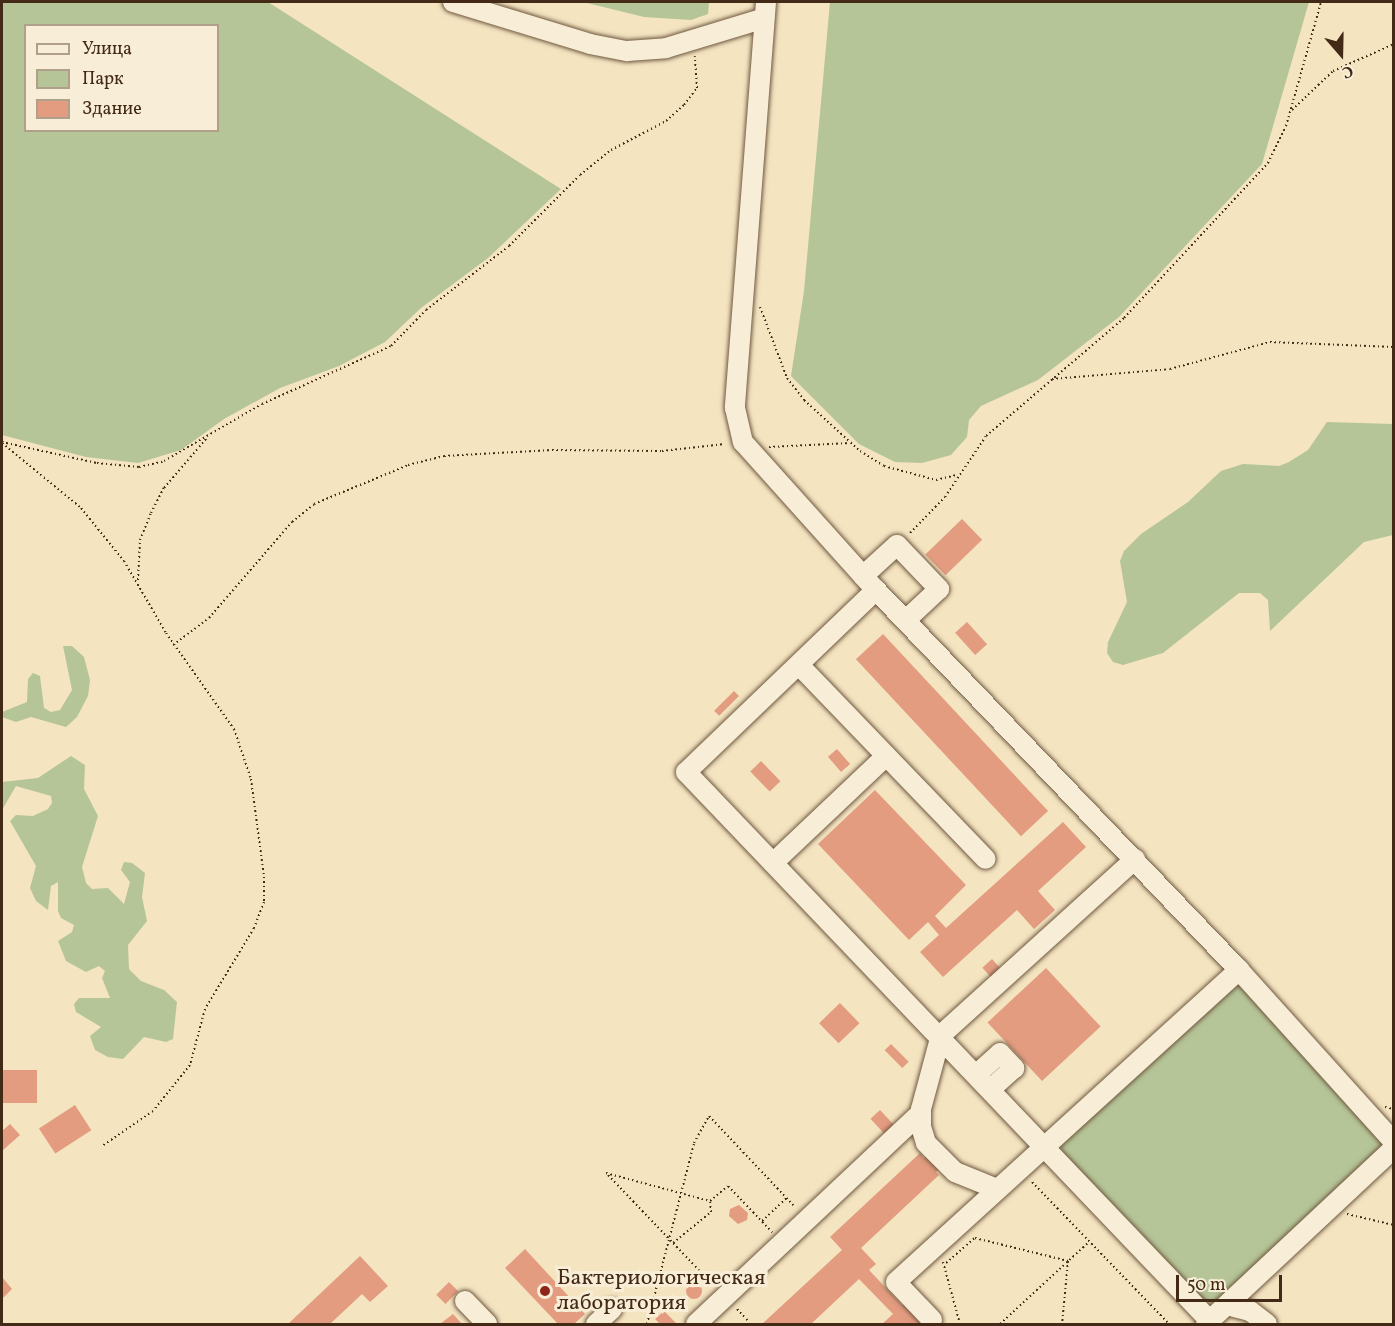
<!DOCTYPE html>
<html>
<head>
<meta charset="utf-8">
<style>
  body { margin:0 }
  #map { position:relative; width:1395px; height:1326px; overflow:hidden; background:#f4e4c0; font-family:Vollkorn,serif }
  div>[style] { position:absolute }
  .green>* { inset:0; background:#b5c597 }
  .building>* { inset:0; background:#e39c80; transform-origin:0 0 }
  .round { border-radius:50% }
  .path>* { height:2px; margin-top:-1px; transform-origin:0; background:repeating-linear-gradient(90deg,#432a16 0 1.5px,transparent 0 4.5px) }
  .roads { filter:drop-shadow(0 0 2px #6f5840) drop-shadow(0 0 2px #6f5840) }
  .minor>* { height:20px; margin:-10px; padding:0 10px; transform-origin:10px; border-radius:10px; background:#f8edd6 }
  .dots>* { width:16px; height:16px; translate:-50% -50%; box-sizing:border-box; border:3px solid #f8edd6; border-radius:50% }
  span { translate:-50% -50%; white-space:nowrap; text-align:center; line-height:1.15; -webkit-text-stroke:6px #f8edd6; paint-order:stroke }
  .poi-label { font-size:22px; color:#432a16 }
  .left { translate:0 -50%; text-align:left }
  .frame { position:absolute; inset:0; border:3px solid #432a16; pointer-events:none }
  .legend { position:absolute; left:24px; top:24px; width:195px; height:108px; box-sizing:border-box; background:#f8edd6; border:2px solid #b09f89; margin:0; padding:8px 10px; list-style:none; font-size:18px; color:#432a16 }
  .legend li { display:flex; align-items:center; gap:12px; height:30px }
  .legend b { width:30px; border:2px solid #b09f89 }
  .north { position:absolute; left:1311px; top:24px; width:60px; height:60px; -webkit-text-stroke:4px #f8edd6; paint-order:stroke; rotate:160deg; font-size:16px; font-weight:700; line-height:24px; text-align:center; color:#432a16 }
  .north::after { content:''; display:block; margin:auto; width:21px; height:27px; background:#432a16; clip-path:polygon(50% 0,100% 100%,50% 72%,0 100%) }
  .scale { position:absolute; left:1176px; top:1275px; width:106px; height:27px; box-sizing:border-box; border:3px solid #432a16; border-top:0; padding-left:8px; font-size:18px; line-height:21px; white-space:nowrap; color:#432a16; -webkit-text-stroke:4px #f8edd6; paint-order:stroke }
</style>
</head>
<body>
<div id="map">
  <div class="green">
    <i style="clip-path:polygon(evenodd,2px 2px,268px 2px,561px 189px,488px 258px,421px 308px,385px 342px,339px 366px,280px 388px,224px 419px,181px 450px,138px 463px,86px 457px,2px 435px,2px 2px,26px 26px,218px 26px,218px 130px,26px 130px,26px 26px)"></i>
    <i style="clip-path:polygon(583px 2px,709px 2px,708px 14px,691px 20px,644px 17px)"></i>
    <i style="clip-path:polygon(830px 2px,1309px 2px,1262px 164px,1119px 317px,1038px 380px,981px 406px,969px 420px,967px 437px,951px 455px,922px 463px,895px 462px,859px 444px,791px 376px,804px 291px)"></i>
    <i style="clip-path:polygon(1327px 422px,1393px 424px,1393px 535px,1364px 542px,1270px 631px,1268px 600px,1260px 593px,1239px 593px,1163px 653px,1123px 665px,1113px 662px,1107px 653px,1108px 642px,1127px 602px,1120px 561px,1124px 551px,1141px 534px,1188px 502px,1221px 471px,1243px 464px,1279px 466px,1289px 462px,1308px 450px)"></i>
    <i style="clip-path:polygon(63px 646px,72px 646px,84px 657px,90px 680px,88px 696px,77px 717px,66px 727px,31px 717px,16px 722px,2px 717px,2px 712px,27px 702px,28px 679px,33px 673px,40px 676px,44px 708px,51px 712px,60px 710px,72px 690px)"></i>
    <i style="clip-path:polygon(71px 756px,85px 765px,84px 789px,98px 816px,82px 867px,86px 883px,92px 889px,108px 888px,124px 904px,130px 882px,121px 870px,124px 862px,132px 863px,145px 873px,142px 897px,147px 921px,128px 945px,129px 969px,141px 981px,164px 990px,177px 1002px,173px 1039px,166px 1042px,144px 1037px,123px 1059px,108px 1057px,95px 1050px,90px 1036px,101px 1027px,76px 1012px,74px 1004px,79px 998px,110px 998px,102px 978px,105px 971px,99px 966px,86px 972px,66px 961px,58px 941px,72px 932px,74px 925px,61px 918px,58px 911px,58px 882px,51px 886px,48px 910px,36px 901px,30px 888px,36px 866px,10px 821px,16px 815px,33px 816px,48px 809px,52px 803px,51px 796px,16px 786px,2px 810px,2px 782px,38px 778px)"></i>
    <i style="clip-path:polygon(1233px 984px,1244px 985px,1383px 1142px,1380px 1152px,1222px 1301px,1210px 1303px,1199px 1298px,1063px 1155px,1061px 1146px,1064px 1135px)"></i>
  </div>
  <div class="building">
    <i style="left:962px;top:519px;width:29px;height:51px;rotate:46deg"></i>
    <i style="left:967px;top:622px;width:30px;height:16px;rotate:48deg"></i>
    <i style="left:883px;top:634px;width:242px;height:37px;rotate:47deg"></i>
    <i style="left:734px;top:691px;width:7px;height:28px;rotate:45deg"></i>
    <i style="left:837px;top:749px;width:20px;height:12px;rotate:49deg"></i>
    <i style="left:761px;top:761px;width:28px;height:15px;rotate:46deg"></i>
    <i style="clip-path:polygon(875px 790px,966px 885px,935px 916px,946px 928px,1063px 822px,1086px 847px,1038px 891px,1055px 910px,1034px 929px,1017px 910px,943px 977px,920px 952px,939px 935px,928px 922px,909px 940px,818px 844px)"></i>
    <i style="left:992px;top:959px;width:13px;height:13px;rotate:48deg"></i>
    <i style="left:1046px;top:968px;width:80px;height:80px;rotate:47deg"></i>
    <i style="left:840px;top:1003px;width:28px;height:29px;rotate:46deg"></i>
    <i style="left:891px;top:1044px;width:25px;height:9px;rotate:45deg"></i>
    <i style="left:2px;top:1070px;width:35px;height:33px"></i>
    <i style="left:75px;top:1105px;width:30px;height:43px;rotate:57deg"></i>
    <i style="left:880px;top:1110px;width:21px;height:13px;rotate:47deg"></i>
    <i style="clip-path:polygon(10px 1124px,20px 1135px,2px 1151px,2px 1131px)"></i>
    <i style="clip-path:polygon(939px 1145px,952px 1158px,936px 1172px,939px 1175px,861px 1248px,876px 1264px,869px 1270px,902px 1305px,907px 1301px,930px 1324px,882px 1324px,893px 1314px,859px 1279px,811px 1324px,762px 1324px,842px 1250px,830px 1237px,920px 1153px,924px 1158px)"></i>
    <i style="clip-path:polygon(739px 1205px,748px 1213px,747px 1220px,738px 1224px,729px 1216px,730px 1209px)"></i>
    <i style="clip-path:polygon(525px 1249px,585px 1314px,574px 1324px,558px 1324px,505px 1268px)"></i>
    <i style="clip-path:polygon(360px 1256px,388px 1286px,370px 1302px,362px 1294px,330px 1324px,288px 1324px)"></i>
    <i style="clip-path:polygon(2px 1277px,12px 1289px,2px 1299px)"></i>
    <i style="left:449px;top:1282px;width:13px;height:18px;rotate:45deg"></i>
    <i class="round" style="left:686px;top:1283px;width:16px;height:16px"></i>
    <i style="clip-path:polygon(664px 1311px,677px 1324px,660px 1324px,655px 1319px)"></i>
    <i style="clip-path:polygon(453px 1314px,462px 1324px,440px 1324px)"></i>
  </div>
  <div class="path">
    <i style="left:1292px;top:110px;width:57px;rotate:-43.6deg"></i>
    <i style="left:1333px;top:71px;width:67px;rotate:-23.9deg"></i>
    <i style="left:760px;top:307px;width:76px;rotate:69.2deg"></i>
    <i style="left:787px;top:378px;width:28px;rotate:52deg"></i>
    <i style="left:804px;top:400px;width:76px;rotate:42.3deg"></i>
    <i style="left:860px;top:451px;width:28px;rotate:32deg"></i>
    <i style="left:884px;top:466px;width:54px;rotate:15.1deg"></i>
    <i style="left:936px;top:480px;width:21px;rotate:-14deg"></i>
    <i style="left:1052px;top:379px;width:118px;rotate:-4.8deg"></i>
    <i style="left:1170px;top:369px;width:104px;rotate:-15.1deg"></i>
    <i style="left:1270px;top:342px;width:124px;rotate:2.3deg"></i>
    <i style="left:2px;top:442px;width:97px;rotate:12.5deg"></i>
    <i style="left:97px;top:463px;width:42px;rotate:5.4deg"></i>
    <i style="left:139px;top:467px;width:26px;rotate:-13deg"></i>
    <i style="left:164px;top:461px;width:113px;rotate:-30.2deg"></i>
    <i style="left:262px;top:404px;width:141px;rotate:-24.2deg"></i>
    <i style="left:391px;top:346px;width:50px;rotate:-45.8deg"></i>
    <i style="left:426px;top:310px;width:105px;rotate:-37.6deg"></i>
    <i style="left:509px;top:246px;width:100px;rotate:-45deg"></i>
    <i style="left:580px;top:175px;width:40px;rotate:-39deg"></i>
    <i style="left:611px;top:150px;width:62px;rotate:-27.8deg"></i>
    <i style="left:666px;top:121px;width:24px;rotate:-42deg"></i>
    <i style="left:684px;top:105px;width:21px;rotate:-53deg"></i>
    <i style="left:697px;top:88px;width:32px;rotate:-94deg"></i>
    <i style="left:2px;top:443px;width:102px;rotate:39.4deg"></i>
    <i style="left:81px;top:508px;width:68px;rotate:50.9deg"></i>
    <i style="left:124px;top:561px;width:83px;rotate:59.7deg"></i>
    <i style="left:166px;top:633px;width:118px;rotate:54.7deg"></i>
    <i style="left:234px;top:729px;width:53px;rotate:71.2deg"></i>
    <i style="left:251px;top:779px;width:99px;rotate:82.4deg"></i>
    <i style="left:264px;top:877px;width:25px;rotate:90deg"></i>
    <i style="left:264px;top:902px;width:28px;rotate:111deg"></i>
    <i style="left:254px;top:928px;width:95px;rotate:121.2deg"></i>
    <i style="left:205px;top:1009px;width:58px;rotate:105deg"></i>
    <i style="left:190px;top:1065px;width:59px;rotate:128.8deg"></i>
    <i style="left:153px;top:1111px;width:62px;rotate:145.5deg"></i>
    <i style="left:769px;top:447px;width:81px;rotate:-2.8deg"></i>
    <i style="left:910px;top:533px;width:50px;rotate:-45.8deg"></i>
    <i style="left:945px;top:497px;width:73px;rotate:-56.1deg"></i>
    <i style="left:986px;top:436px;width:182px;rotate:-40.5deg"></i>
    <i style="left:1124px;top:318px;width:212px;rotate:-47.1deg"></i>
    <i style="left:1268px;top:163px;width:41px;rotate:-64.1deg"></i>
    <i style="left:1286px;top:126px;width:129px;rotate:-74.2deg"></i>
    <i style="left:138px;top:580px;width:40px;rotate:-87.1deg"></i>
    <i style="left:140px;top:540px;width:29px;rotate:-68deg"></i>
    <i style="left:151px;top:513px;width:28px;rotate:-63deg"></i>
    <i style="left:164px;top:488px;width:65px;rotate:-49.4deg"></i>
    <i style="left:173px;top:645px;width:45px;rotate:-36.9deg"></i>
    <i style="left:209px;top:618px;width:127px;rotate:-49.2deg"></i>
    <i style="left:292px;top:522px;width:28px;rotate:-39deg"></i>
    <i style="left:314px;top:504px;width:102px;rotate:-22.5deg"></i>
    <i style="left:408px;top:465px;width:37px;rotate:-14deg"></i>
    <i style="left:444px;top:456px;width:108px;rotate:-3.2deg"></i>
    <i style="left:552px;top:450px;width:110px;rotate:0.5deg"></i>
    <i style="left:662px;top:451px;width:63px;rotate:-6.3deg"></i>
    <i style="left:1385px;top:1107px;width:9px;rotate:13deg"></i>
    <i style="left:606px;top:1173px;width:108px;rotate:15.1deg"></i>
    <i style="left:710px;top:1201px;width:23px;rotate:-40deg"></i>
    <i style="left:728px;top:1186px;width:64px;rotate:46.3deg"></i>
    <i style="left:608px;top:1175px;width:153px;rotate:46.3deg"></i>
    <i style="left:1032px;top:1182px;width:197px;rotate:46deg"></i>
    <i style="left:1347px;top:1214px;width:48px;rotate:13.2deg"></i>
    <i style="left:762px;top:1221px;width:34px;rotate:-43deg"></i>
    <i style="left:673px;top:1243px;width:49px;rotate:-39.2deg"></i>
    <i style="left:711px;top:1212px;width:11px;rotate:-95deg"></i>
    <i style="left:943px;top:1262px;width:64px;rotate:74.7deg"></i>
    <i style="left:946px;top:1263px;width:38px;rotate:-41deg"></i>
    <i style="left:975px;top:1238px;width:96px;rotate:13.9deg"></i>
    <i style="left:1068px;top:1261px;width:63px;rotate:95.4deg"></i>
    <i style="left:737px;top:1309px;width:18px;rotate:47deg"></i>
    <i style="left:647px;top:1324px;width:187px;rotate:-75.4deg"></i>
    <i style="left:694px;top:1143px;width:31px;rotate:-61deg"></i>
    <i style="left:709px;top:1116px;width:125px;rotate:46.6deg"></i>
    <i style="left:1000px;top:1324px;width:121px;rotate:-42.7deg"></i>
  </div>
  <div class="roads">
    <div class="minor">
      <i style="left:453px;top:2px;width:143px;rotate:17deg"></i>
      <i style="left:590px;top:44px;width:38px;rotate:11deg"></i>
      <i style="left:627px;top:51px;width:39px;rotate:-4deg"></i>
      <i style="left:666px;top:48px;width:103px;rotate:-16.9deg"></i>
      <i style="left:766px;top:2px;width:407px;rotate:94.4deg"></i>
      <i style="left:735px;top:408px;width:35px;rotate:77deg"></i>
      <i style="left:743px;top:442px;width:199px;rotate:48.1deg"></i>
      <i style="left:876px;top:590px;width:526px;rotate:46.31deg"></i>
      <i style="left:1239px;top:970px;width:232px;rotate:48deg"></i>
      <i style="left:863px;top:576px;width:46px;rotate:-42.4deg"></i>
      <i style="left:897px;top:545px;width:61px;rotate:46.3deg"></i>
      <i style="left:939px;top:589px;width:45px;rotate:136.8deg"></i>
      <i style="left:876px;top:590px;width:263px;rotate:136.2deg"></i>
      <i style="left:686px;top:772px;width:759px;rotate:46.33deg"></i>
      <i style="left:799px;top:665px;width:269px;rotate:46.1deg"></i>
      <i style="left:773px;top:863px;width:156px;rotate:-43.4deg"></i>
      <i style="left:977px;top:1074px;width:31px;rotate:-42deg"></i>
      <i style="left:1000px;top:1053px;width:21px;rotate:47deg"></i>
      <i style="left:1014px;top:1068px;width:31px;rotate:138deg"></i>
      <i style="left:997px;top:1189px;width:45px;rotate:-158deg"></i>
      <i style="left:955px;top:1172px;width:41px;rotate:-135deg"></i>
      <i style="left:926px;top:1143px;width:17px;rotate:-107deg"></i>
      <i style="left:921px;top:1127px;width:18px;rotate:-90deg"></i>
      <i style="left:921px;top:1109px;width:77px;rotate:-74.9deg"></i>
      <i style="left:941px;top:1035px;width:262px;rotate:-42.2deg"></i>
      <i style="left:465px;top:1301px;width:32px;rotate:46deg"></i>
      <i style="left:1227px;top:1305px;width:24px;rotate:15deg"></i>
      <i style="left:1250px;top:1311px;width:21px;rotate:37deg"></i>
      <i style="left:932px;top:1320px;width:52px;rotate:-133.5deg"></i>
      <i style="left:896px;top:1282px;width:464px;rotate:-42.3deg"></i>
      <i style="left:596px;top:1324px;width:22px;rotate:-43deg"></i>
      <i style="left:696px;top:1324px;width:308px;rotate:-43.2deg"></i>
      <i style="left:1206px;top:1324px;width:258px;rotate:-43.1deg"></i>
    </div>
  </div>
  <div class="dots">
    <i style="left:545px;top:1291px;background:#8f2418"></i>
  </div>
  <div class="poi-label">
    <span class="left" style="left:557px;top:1291px">Бактериологическая<br>лаборатория</span>
  </div>
  <div class="frame"></div>
  <ul class="legend">
  <li><b style="height:8px;background:#f8edd6"></b>Улица</li>
  <li><b style="height:16px;background:#b5c597"></b>Парк</li>
  <li><b style="height:16px;background:#e39c80"></b>Здание</li>
  </ul>
  <div class="north">С</div>
  <div class="scale">50 m</div>
</div>
</body>
</html>
